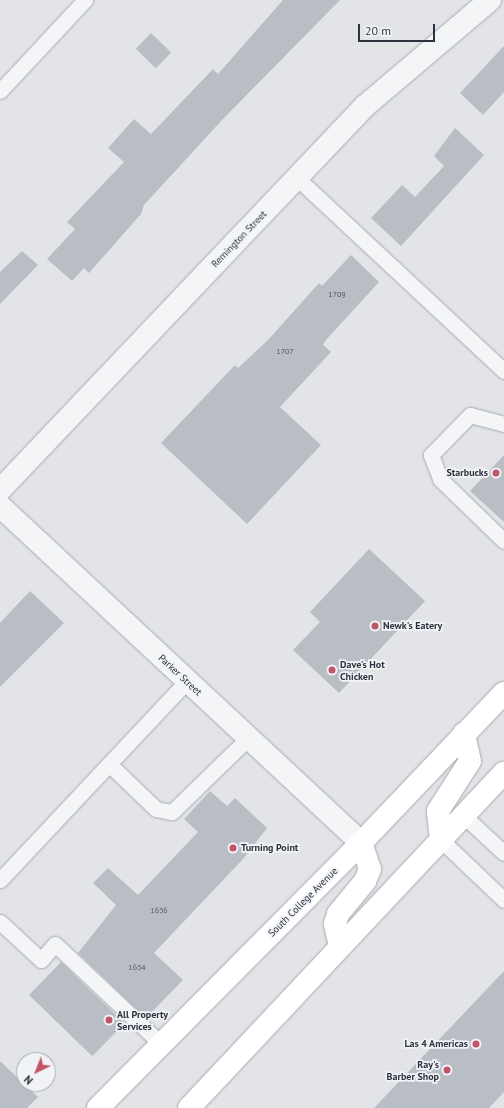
<!DOCTYPE html>
<html>
<head>
<meta charset="utf-8">
<style>
  body { margin:0 }
  #map { position:relative; width:504px; height:1108px; overflow:hidden; background:#e2e4e8; font-family:"PT Sans",sans-serif }
  div>[style] { position:absolute }
  .building>* { inset:0; background:#b9bec5; transform-origin:0 0 }
  .roads { filter:drop-shadow(0 0 1px #a8abb2) drop-shadow(0 0 1px #a8abb2) }
  .lane>* { height:15px; margin:-7.5px; padding:0 7.5px; transform-origin:7.5px; border-radius:7.5px; background:#f4f5f7 }
  .street>* { height:22px; margin:-11px; padding:0 11px; transform-origin:11px; border-radius:11px; background:#f4f5f7 }
  .highway>* { height:22px; margin:-11px; padding:0 11px; transform-origin:11px; border-radius:11px; background:#fff }
  .dots>* { width:11px; height:11px; translate:-50% -50%; box-sizing:border-box; border:2px solid #f1f3f6; border-radius:50% }
  span { translate:-50% -50%; white-space:nowrap; text-align:center; line-height:1.15; -webkit-text-stroke:3.5px #f1f3f6; paint-order:stroke }
  .number-label { font-size:8px; color:#4f5660 }
  .number-label span { -webkit-text-stroke-width:0 }
  .street-label { font-size:10px; color:#2c333e }
  .poi-label { font-size:10px; color:#2c333e; font-weight:700 }
  .right { translate:-100% -50%; text-align:right }
  .left { translate:0 -50%; text-align:left }
  .north { position:absolute; left:16px; top:1052px; width:40px; height:40px; box-sizing:border-box; background:#f1f3f6; border:1px solid #a2a6ac; border-radius:50%; rotate:223deg; font-size:11px; font-weight:700; line-height:16px; text-align:center; color:#2c333e }
  .north::after { content:''; display:block; margin:auto; width:14px; height:18px; background:#bf5567; clip-path:polygon(50% 0,100% 100%,50% 72%,0 100%) }
  .scale { position:absolute; left:358px; top:24px; width:77px; height:18px; box-sizing:border-box; border:2px solid #2c333e; border-top:0; padding-left:5px; font-size:12px; line-height:14px; white-space:nowrap; color:#2c333e; -webkit-text-stroke:3px #f1f3f6; paint-order:stroke }
</style>
</head>
<body>
<div id="map">
  <div class="building">
    <i style="clip-path:polygon(283px 0,340px 0,223px 119px,144px 205px,141px 214px,89px 273px,84px 268px,72px 281px,47px 259px,75px 229px,67px 222px,124px 162px,108px 148px,134px 119px,151px 134px,213px 69px,218px 74px)"></i>
    <i style="left:151px;top:33px;width:28px;height:22px;rotate:44deg"></i>
    <i style="clip-path:polygon(504px 46px,504px 92px,483px 115px,460px 93px)"></i>
    <i style="clip-path:polygon(455px 128px,484px 155px,401px 246px,371px 218px,402px 185px,415px 197px,444px 166px,434px 156px)"></i>
    <i style="clip-path:polygon(22px 251px,38px 265px,0 304px,0 272px)"></i>
    <i style="clip-path:polygon(351px 255px,379px 282px,325px 341px,323px 345px,331px 352px,280px 407px,321px 445px,247px 524px,161px 443px,235px 365px,238px 368px,268px 340px,319px 283px,322px 286px)"></i>
    <i style="clip-path:polygon(504px 455px,504px 522px,470px 491px)"></i>
    <i style="clip-path:polygon(369px 549px,425px 601px,339px 693px,293px 650px,320px 622px,310px 612px)"></i>
    <i style="clip-path:polygon(30px 591px,64px 623px,0 687px,0 623px)"></i>
    <i style="clip-path:polygon(210px 791px,227px 806px,235px 798px,267px 828px,243px 859px,154px 953px,183px 980px,146px 1018px,78px 953px,116px 905px,93px 883px,108px 868px,138px 895px,198px 832px,184px 819px)"></i>
    <i style="left:61px;top:962px;width:88px;height:46px;rotate:44deg"></i>
    <i style="clip-path:polygon(504px 971px,504px 1092px,489px 1108px,374px 1108px)"></i>
    <i style="clip-path:polygon(0 1061px,38px 1097px,27px 1108px,0 1108px)"></i>
  </div>
  <div class="roads">
    <div class="lane">
      <i style="left:0;top:91px;width:125px;rotate:-47deg"></i>
      <i style="left:297px;top:178px;width:283px;rotate:43deg"></i>
      <i style="left:504px;top:424px;width:35px;rotate:-165deg"></i>
      <i style="left:470px;top:415px;width:56px;rotate:134.3deg"></i>
      <i style="left:431px;top:455px;width:26px;rotate:69deg"></i>
      <i style="left:440px;top:479px;width:89px;rotate:44.1deg"></i>
      <i style="left:109px;top:764px;width:65px;rotate:43.8deg"></i>
      <i style="left:156px;top:809px;width:16px;rotate:11deg"></i>
      <i style="left:172px;top:812px;width:106px;rotate:-44.2deg"></i>
      <i style="left:464px;top:816px;width:54px;rotate:42.8deg"></i>
      <i style="left:441px;top:840px;width:87px;rotate:43.6deg"></i>
      <i style="left:0;top:880px;width:273px;rotate:-46.8deg"></i>
      <i style="left:0;top:922px;width:56px;rotate:42.8deg"></i>
      <i style="left:41px;top:960px;width:21px;rotate:-49deg"></i>
      <i style="left:55px;top:944px;width:147px;rotate:43.3deg"></i>
    </div>
    <div class="street">
      <i style="left:0;top:490px;width:530px;rotate:-46.45deg"></i>
      <i style="left:365px;top:106px;width:164px;rotate:-40.3deg"></i>
      <i style="left:0;top:506px;width:494px;rotate:43deg"></i>
    </div>
    <div class="highway">
      <i style="left:441px;top:840px;width:29px;rotate:-96deg"></i>
      <i style="left:438px;top:811px;width:59px;rotate:-57.4deg"></i>
      <i style="left:470px;top:761px;width:28px;rotate:-103deg"></i>
      <i style="left:340px;top:946px;width:23px;rotate:-103deg"></i>
      <i style="left:335px;top:924px;width:10px;rotate:-73deg"></i>
      <i style="left:338px;top:914px;width:43px;rotate:-50.7deg"></i>
      <i style="left:365px;top:881px;width:13px;rotate:-67deg"></i>
      <i style="left:370px;top:869px;width:28px;rotate:-109deg"></i>
      <i style="left:98px;top:1108px;width:373px;rotate:-45.2deg"></i>
      <i style="left:361px;top:843px;width:207px;rotate:-46.4deg"></i>
      <i style="left:189px;top:1108px;width:460px;rotate:-46.8deg"></i>
    </div>
  </div>
  <div class="dots">
    <i style="left:496px;top:473px;background:#bf5567"></i>
    <i style="left:375px;top:626px;background:#bf5567"></i>
    <i style="left:332px;top:670px;background:#bf5567"></i>
    <i style="left:233px;top:848px;background:#bf5567"></i>
    <i style="left:109px;top:1020px;background:#bf5567"></i>
    <i style="left:476px;top:1044px;background:#bf5567"></i>
    <i style="left:447px;top:1070px;background:#bf5567"></i>
  </div>
  <div class="number-label">
    <span style="left:337px;top:295px">1709</span>
    <span style="left:285px;top:352px">1707</span>
    <span style="left:159px;top:911px">1636</span>
    <span style="left:137px;top:968px">1634</span>
  </div>
  <div class="street-label">
    <span style="left:239px;top:239px;rotate:-46deg">Remington Street</span>
    <span style="left:180px;top:675px;rotate:43deg">Parker Street</span>
    <span style="left:303px;top:902px;rotate:-45deg">South College Avenue</span>
  </div>
  <div class="poi-label">
    <span class="right" style="left:488px;top:473px">Starbucks</span>
    <span class="left" style="left:383px;top:626px">Newk's Eatery</span>
    <span class="left" style="left:340px;top:670px">Dave's Hot<br>Chicken</span>
    <span class="left" style="left:241px;top:848px">Turning Point</span>
    <span class="left" style="left:117px;top:1020px">All Property<br>Services</span>
    <span class="right" style="left:468px;top:1044px">Las 4 Americas</span>
    <span class="right" style="left:439px;top:1070px">Ray's<br>Barber Shop</span>
  </div>
  <div class="north">N</div>
  <div class="scale">20 m</div>
</div>
</body>
</html>
